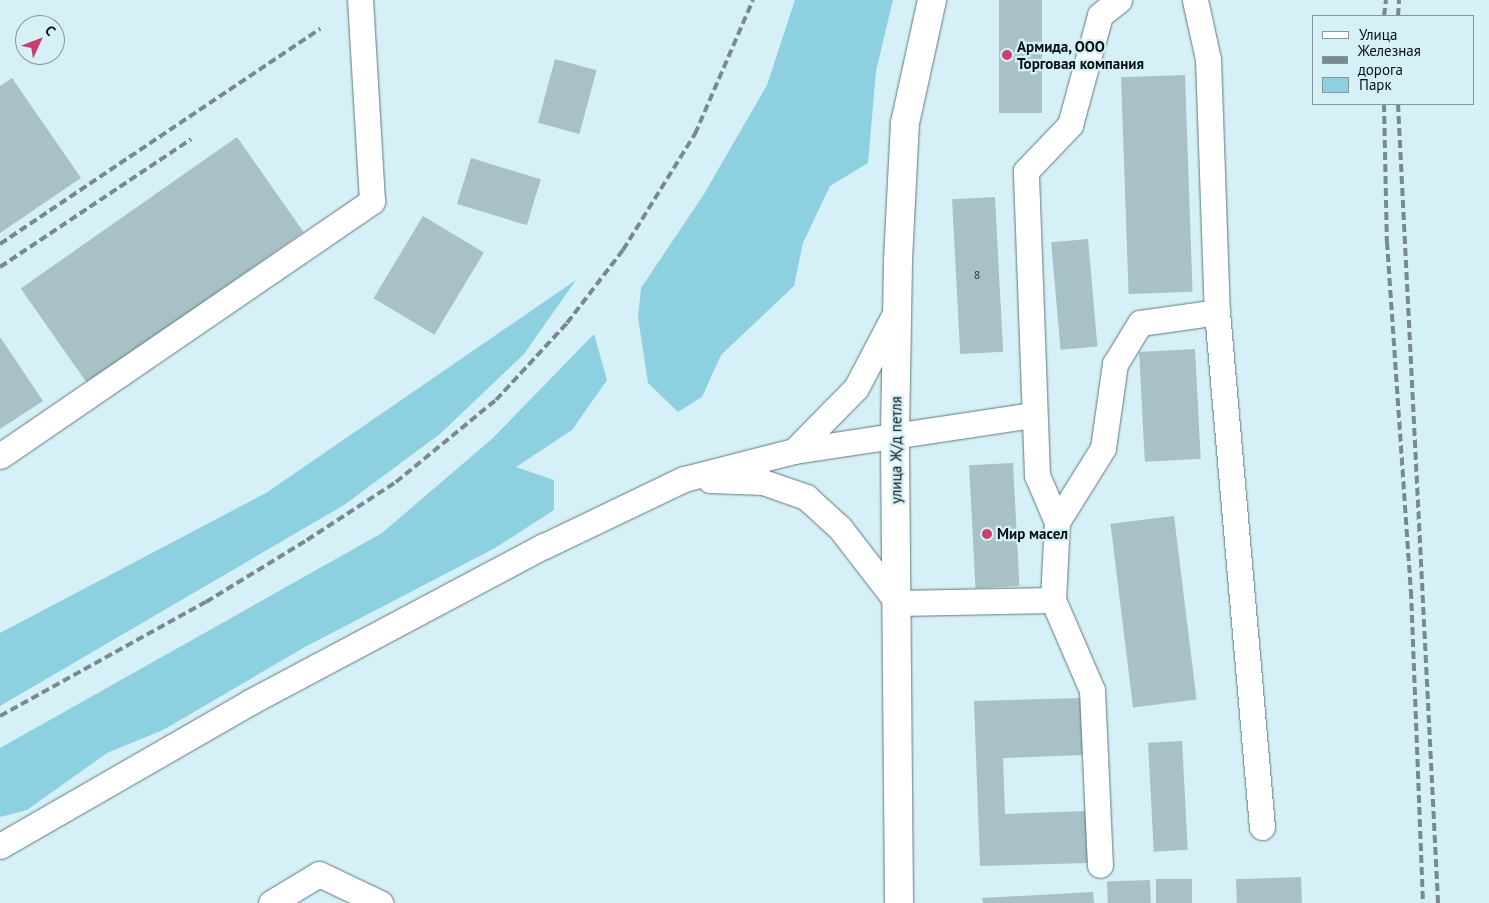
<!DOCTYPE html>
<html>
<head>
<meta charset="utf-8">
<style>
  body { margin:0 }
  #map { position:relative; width:1489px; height:903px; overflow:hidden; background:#d6f0f7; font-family:"PT Sans",sans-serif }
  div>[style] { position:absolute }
  .green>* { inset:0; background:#8dd0df }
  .building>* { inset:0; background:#a7c1c7; transform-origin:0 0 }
  .roads { filter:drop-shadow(0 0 1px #60787e) drop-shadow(0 0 1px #60787e) }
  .minor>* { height:25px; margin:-12.5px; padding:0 12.5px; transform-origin:12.5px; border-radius:12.5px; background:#fff }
  .major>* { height:28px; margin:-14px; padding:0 14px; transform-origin:14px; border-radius:14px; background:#fff }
  .rail>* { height:4px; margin-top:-2px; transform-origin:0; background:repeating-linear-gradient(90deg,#788a8f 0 8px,transparent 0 12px) }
  .dots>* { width:14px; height:14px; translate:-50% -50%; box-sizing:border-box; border:2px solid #d6f0f7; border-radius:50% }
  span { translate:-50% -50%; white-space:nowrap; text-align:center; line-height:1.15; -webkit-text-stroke:4.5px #d6f0f7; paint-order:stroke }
  .number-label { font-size:12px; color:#2f3c3f }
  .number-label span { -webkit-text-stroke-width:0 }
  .poi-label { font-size:15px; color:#071012; font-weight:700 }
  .left { translate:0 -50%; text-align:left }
  .street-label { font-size:15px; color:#071012 }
  .legend { position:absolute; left:1312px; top:15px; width:162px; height:90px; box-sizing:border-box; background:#d6f0f7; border:1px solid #83969b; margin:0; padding:6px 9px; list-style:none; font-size:15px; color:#071012 }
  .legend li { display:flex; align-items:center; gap:10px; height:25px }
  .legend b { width:25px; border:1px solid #83969b }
  .north { position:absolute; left:15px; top:15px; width:50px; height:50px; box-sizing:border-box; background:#d6f0f7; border:1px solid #83969b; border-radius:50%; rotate:47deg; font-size:14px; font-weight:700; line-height:20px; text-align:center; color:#071012 }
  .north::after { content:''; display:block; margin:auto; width:18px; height:22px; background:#cb3f6f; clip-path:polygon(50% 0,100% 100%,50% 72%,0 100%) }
</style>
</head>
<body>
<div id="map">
  <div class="green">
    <i style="clip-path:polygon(795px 0,893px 0,876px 71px,868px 163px,830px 186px,803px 243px,794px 286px,721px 355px,702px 397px,678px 412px,648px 383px,638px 317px,641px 288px,704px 194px,767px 85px)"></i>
    <i style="clip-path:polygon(576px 280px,524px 354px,440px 434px,344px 505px,0 706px,0 633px,266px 493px)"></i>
    <i style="clip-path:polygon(594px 334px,607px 380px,572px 430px,516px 467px,554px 480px,554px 510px,495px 548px,305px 647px,163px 730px,107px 753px,27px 810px,0 817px,0 748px,382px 533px,493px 438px)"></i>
  </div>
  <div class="building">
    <i style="left:999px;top:0;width:43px;height:113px"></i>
    <i style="left:555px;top:59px;width:43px;height:66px;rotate:15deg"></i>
    <i style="left:1185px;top:75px;width:217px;height:64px;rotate:88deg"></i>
    <i style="clip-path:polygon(12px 78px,81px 178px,0 233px,0 86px)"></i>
    <i style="left:237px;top:137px;width:116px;height:264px;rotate:55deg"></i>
    <i style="left:471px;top:158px;width:73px;height:48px;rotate:17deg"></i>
    <i style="left:995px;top:197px;width:155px;height:43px;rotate:87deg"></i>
    <i style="left:423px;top:216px;width:71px;height:96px;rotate:31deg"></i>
    <i style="left:1088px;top:239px;width:108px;height:37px;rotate:85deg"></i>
    <i style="clip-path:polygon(0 337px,43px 401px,0 429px)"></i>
    <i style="left:1195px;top:349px;width:110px;height:56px;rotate:87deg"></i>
    <i style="left:1013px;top:463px;width:123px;height:44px;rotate:87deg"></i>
    <i style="left:1174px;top:516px;width:185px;height:64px;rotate:83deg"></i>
    <i style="clip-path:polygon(1083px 698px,1086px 755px,1003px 758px,1005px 814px,1087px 811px,1089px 863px,980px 866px,974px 701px)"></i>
    <i style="left:1182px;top:741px;width:109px;height:34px;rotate:87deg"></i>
    <i style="left:1301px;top:877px;width:26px;height:65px;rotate:88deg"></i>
    <i style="left:1156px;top:879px;width:36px;height:24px"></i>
    <i style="left:1150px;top:880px;width:23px;height:43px;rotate:88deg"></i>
    <i style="clip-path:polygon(1093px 892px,1094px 903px,983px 903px,982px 898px)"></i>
  </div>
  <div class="roads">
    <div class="minor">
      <i style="left:1195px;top:0;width:60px;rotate:77.6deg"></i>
      <i style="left:1208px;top:59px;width:253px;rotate:88deg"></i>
      <i style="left:1217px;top:312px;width:517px;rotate:85.01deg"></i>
      <i style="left:794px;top:451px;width:88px;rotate:-45.5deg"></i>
      <i style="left:856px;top:388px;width:88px;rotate:-62.3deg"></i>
      <i style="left:0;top:456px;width:451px;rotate:-34.4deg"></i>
      <i style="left:372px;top:201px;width:201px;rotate:-93.4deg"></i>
      <i style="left:710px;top:480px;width:53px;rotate:2.2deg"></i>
      <i style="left:763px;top:482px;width:46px;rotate:19.2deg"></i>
      <i style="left:806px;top:497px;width:46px;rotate:42.4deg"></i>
      <i style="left:840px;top:528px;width:95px;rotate:52.3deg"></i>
      <i style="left:898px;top:603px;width:155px;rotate:-1.1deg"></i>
      <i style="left:1053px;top:600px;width:98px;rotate:66.6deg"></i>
      <i style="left:1092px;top:690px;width:175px;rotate:87.4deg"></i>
      <i style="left:1057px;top:522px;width:87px;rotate:-58.1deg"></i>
      <i style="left:1103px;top:448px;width:85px;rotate:-81.9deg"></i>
      <i style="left:1115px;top:364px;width:48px;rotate:-58.6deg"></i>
      <i style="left:1140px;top:323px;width:78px;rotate:-8.1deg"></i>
      <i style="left:1053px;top:600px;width:78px;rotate:-87.1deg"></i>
      <i style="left:1057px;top:522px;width:51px;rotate:-113.1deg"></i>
      <i style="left:1037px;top:475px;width:304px;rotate:-92.1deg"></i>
      <i style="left:1026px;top:171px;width:64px;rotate:-46.3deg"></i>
      <i style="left:1070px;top:125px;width:114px;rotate:-74.7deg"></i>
      <i style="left:1100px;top:15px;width:24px;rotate:-38deg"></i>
      <i style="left:0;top:846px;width:289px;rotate:-29.9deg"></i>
      <i style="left:250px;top:702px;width:333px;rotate:-28deg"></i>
      <i style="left:544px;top:546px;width:155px;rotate:-25.6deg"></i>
      <i style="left:684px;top:479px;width:114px;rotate:-14.3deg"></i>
      <i style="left:794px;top:451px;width:242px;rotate:-8.6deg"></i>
      <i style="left:271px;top:903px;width:56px;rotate:-31.1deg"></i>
      <i style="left:319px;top:874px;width:68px;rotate:25.4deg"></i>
    </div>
    <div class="major">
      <i style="left:899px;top:903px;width:469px;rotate:-90.5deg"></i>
      <i style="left:895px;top:434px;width:174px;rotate:-89deg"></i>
      <i style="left:898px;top:260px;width:137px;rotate:-87.1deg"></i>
      <i style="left:905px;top:123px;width:126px;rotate:-77.6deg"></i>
    </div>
  </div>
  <div class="rail">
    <i style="left:1384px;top:16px;width:16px;rotate:-83deg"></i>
    <i style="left:1398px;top:16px;width:16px;rotate:-86deg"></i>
    <i style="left:1384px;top:104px;width:138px;rotate:88.8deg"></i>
    <i style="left:1387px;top:242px;width:350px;rotate:86.1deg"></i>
    <i style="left:1411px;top:591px;width:312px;rotate:87.8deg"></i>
    <i style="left:1398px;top:104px;width:800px;rotate:87.13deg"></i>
    <i style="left:0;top:244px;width:386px;rotate:-33.9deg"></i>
    <i style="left:0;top:267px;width:230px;rotate:-33.8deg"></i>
    <i style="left:0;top:716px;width:235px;rotate:-29deg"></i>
    <i style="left:206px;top:602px;width:119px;rotate:-31.5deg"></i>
    <i style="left:307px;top:540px;width:106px;rotate:-33.1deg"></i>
    <i style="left:396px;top:482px;width:129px;rotate:-39.4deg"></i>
    <i style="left:496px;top:400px;width:105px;rotate:-47.3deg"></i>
    <i style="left:567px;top:323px;width:92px;rotate:-52.5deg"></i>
    <i style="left:623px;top:250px;width:137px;rotate:-58.2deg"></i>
    <i style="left:695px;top:134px;width:146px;rotate:-66.6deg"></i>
  </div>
  <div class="dots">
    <i style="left:1007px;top:55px;background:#cb3f6f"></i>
    <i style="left:987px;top:534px;background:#cb3f6f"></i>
  </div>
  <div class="number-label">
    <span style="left:977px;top:275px">8</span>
  </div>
  <div class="poi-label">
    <span class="left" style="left:1017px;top:55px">Армида, ООО<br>Торговая компания</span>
    <span class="left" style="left:997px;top:534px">Мир масел</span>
  </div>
  <div class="street-label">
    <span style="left:896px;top:450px;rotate:-90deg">улица Ж/д петля</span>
  </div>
  <ul class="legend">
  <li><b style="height:6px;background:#fff"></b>Улица</li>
  <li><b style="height:6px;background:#788a8f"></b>Железная дорога</li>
  <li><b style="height:14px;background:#8dd0df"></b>Парк</li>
  </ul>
  <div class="north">С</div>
</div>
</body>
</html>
